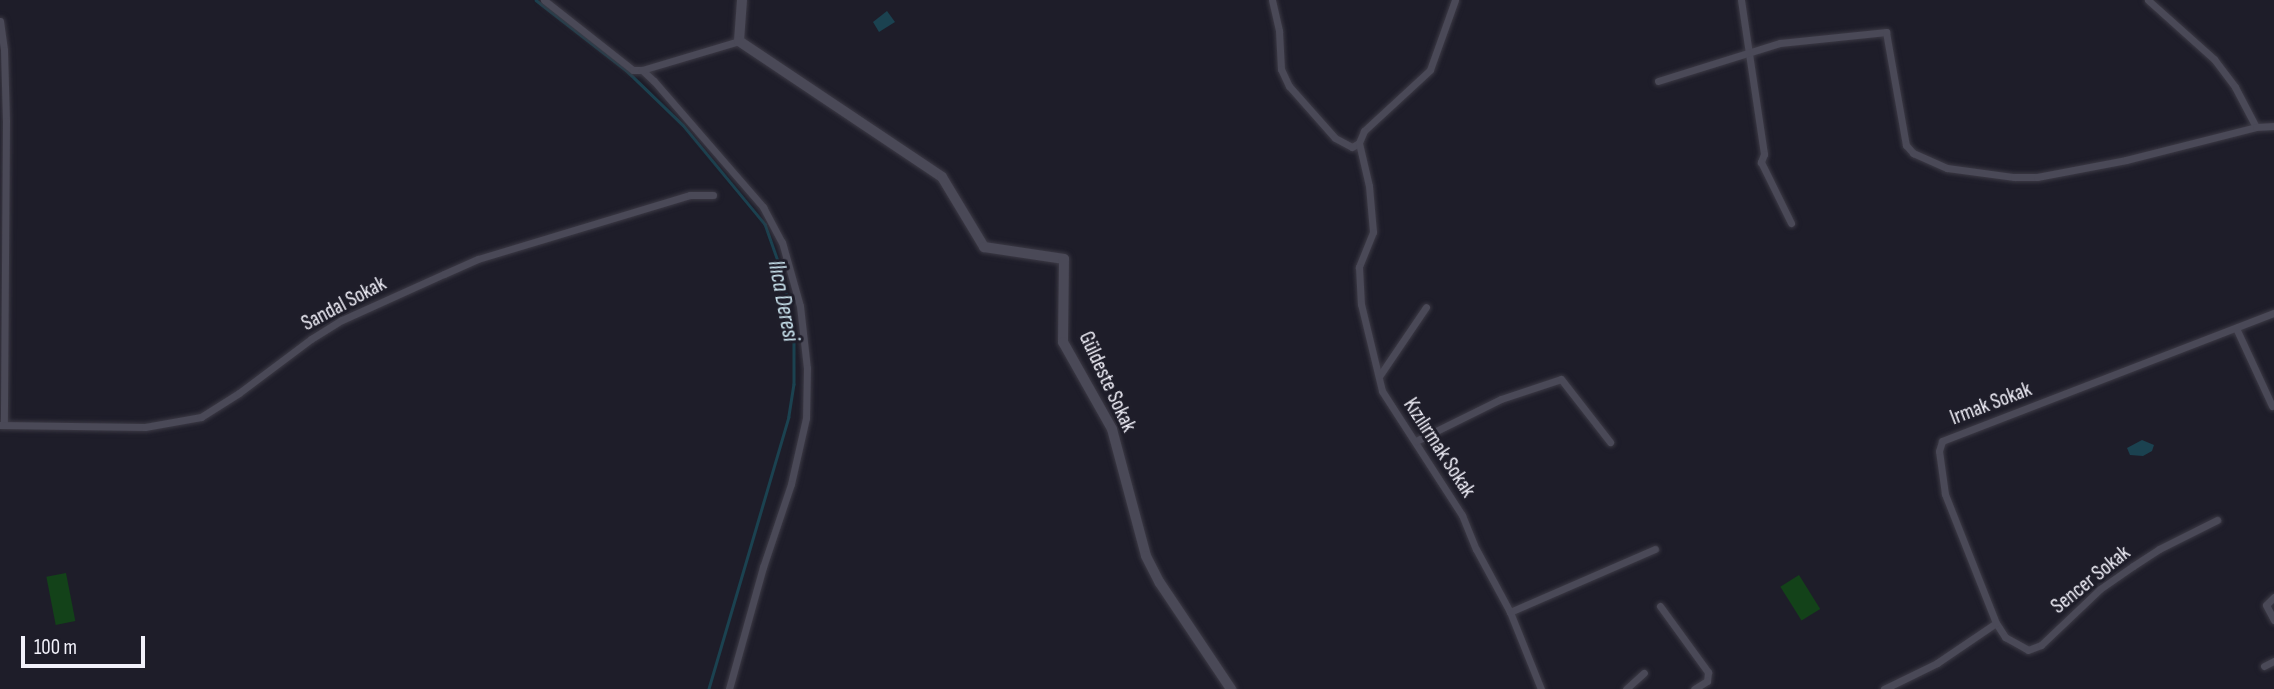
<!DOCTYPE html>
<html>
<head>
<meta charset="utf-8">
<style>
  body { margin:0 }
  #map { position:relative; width:2274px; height:689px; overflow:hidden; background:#1e1d29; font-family:"Sofia Sans Condensed",sans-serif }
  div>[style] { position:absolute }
  .green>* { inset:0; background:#134219; transform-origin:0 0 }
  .water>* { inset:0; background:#1b4250 }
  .stream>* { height:2.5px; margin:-1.25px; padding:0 1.25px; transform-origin:1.25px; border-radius:1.25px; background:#1b4250 }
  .roads { filter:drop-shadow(0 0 2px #3c3a45) drop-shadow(0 0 2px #3c3a45) }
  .street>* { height:7px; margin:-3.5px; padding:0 3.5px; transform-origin:3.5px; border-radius:3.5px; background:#4a4957 }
  .secondary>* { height:10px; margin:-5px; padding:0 5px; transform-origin:5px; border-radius:5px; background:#4a4957 }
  span { translate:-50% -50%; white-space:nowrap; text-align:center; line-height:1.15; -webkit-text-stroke:6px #1e1d29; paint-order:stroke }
  .street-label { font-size:21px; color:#f2f1fa }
  .water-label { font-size:23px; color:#cde7f2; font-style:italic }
  .scale { position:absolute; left:21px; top:636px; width:124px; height:32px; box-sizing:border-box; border:4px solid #f2f1fa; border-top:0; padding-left:9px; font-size:21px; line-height:24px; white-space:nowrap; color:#f2f1fa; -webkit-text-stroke:5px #1e1d29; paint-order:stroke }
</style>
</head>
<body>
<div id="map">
  <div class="green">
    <i style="left:66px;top:573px;width:49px;height:20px;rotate:79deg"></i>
    <i style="left:1799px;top:575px;width:40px;height:22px;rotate:58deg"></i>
  </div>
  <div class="water">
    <i style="clip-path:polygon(887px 11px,895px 22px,879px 32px,873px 22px)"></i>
    <i style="clip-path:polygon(2142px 440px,2154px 445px,2152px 451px,2143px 456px,2130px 455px,2127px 448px)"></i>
  </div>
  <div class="stream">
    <i style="left:536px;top:0;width:114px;rotate:37.9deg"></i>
    <i style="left:626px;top:70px;width:79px;rotate:44deg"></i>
    <i style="left:683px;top:125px;width:129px;rotate:50.4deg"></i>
    <i style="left:765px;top:224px;width:54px;rotate:70.6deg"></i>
    <i style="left:783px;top:275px;width:60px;rotate:79.4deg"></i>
    <i style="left:794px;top:334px;width:50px;rotate:90deg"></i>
    <i style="left:794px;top:384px;width:33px;rotate:99deg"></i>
    <i style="left:789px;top:417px;width:284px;rotate:106.4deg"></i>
  </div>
  <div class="roads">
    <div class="street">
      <i style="left:544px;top:0;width:113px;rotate:38.2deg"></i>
      <i style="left:633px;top:70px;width:9px"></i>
      <i style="left:642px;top:70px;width:16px;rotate:43deg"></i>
      <i style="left:654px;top:81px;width:167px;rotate:49.1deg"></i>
      <i style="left:763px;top:207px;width:40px;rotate:62deg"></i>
      <i style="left:782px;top:242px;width:66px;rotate:74.3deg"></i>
      <i style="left:800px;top:306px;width:62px;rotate:83.6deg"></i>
      <i style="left:807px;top:368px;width:50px;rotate:91.1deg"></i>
      <i style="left:806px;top:418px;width:68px;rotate:102.8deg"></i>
      <i style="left:791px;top:484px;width:88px;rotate:108.6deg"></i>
      <i style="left:763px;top:567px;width:127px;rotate:105.6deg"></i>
      <i style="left:1272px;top:0;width:32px;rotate:77deg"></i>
      <i style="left:1279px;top:31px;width:38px;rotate:87deg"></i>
      <i style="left:1281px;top:69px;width:19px;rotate:65deg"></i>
      <i style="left:1289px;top:86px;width:69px;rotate:48.5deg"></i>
      <i style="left:1335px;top:138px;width:19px;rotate:28deg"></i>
      <i style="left:1352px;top:147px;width:8px;rotate:-30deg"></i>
      <i style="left:1455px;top:0;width:74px;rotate:109.7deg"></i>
      <i style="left:1430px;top:70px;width:90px;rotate:137.3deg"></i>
      <i style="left:1364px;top:131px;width:13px;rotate:113deg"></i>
      <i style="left:1359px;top:143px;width:44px;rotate:76.9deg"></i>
      <i style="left:1369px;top:186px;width:46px;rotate:85deg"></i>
      <i style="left:1373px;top:232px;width:38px;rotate:112deg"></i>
      <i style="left:1359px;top:267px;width:37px;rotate:87deg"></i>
      <i style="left:1361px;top:304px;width:89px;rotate:76.4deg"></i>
      <i style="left:1382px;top:391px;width:148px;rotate:57.2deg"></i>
      <i style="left:1462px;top:515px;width:37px;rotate:68deg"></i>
      <i style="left:1476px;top:549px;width:72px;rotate:61.6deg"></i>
      <i style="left:1510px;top:612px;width:83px;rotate:68.1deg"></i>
      <i style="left:1741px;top:0;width:156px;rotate:81.5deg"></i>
      <i style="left:1764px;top:154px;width:9px;rotate:111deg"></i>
      <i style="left:1761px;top:162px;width:68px;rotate:63.8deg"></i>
      <i style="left:2148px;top:0;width:89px;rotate:41.8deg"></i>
      <i style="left:2214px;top:59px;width:35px;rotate:53deg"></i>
      <i style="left:2235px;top:87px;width:45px;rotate:62.3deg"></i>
      <i style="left:0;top:21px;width:29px;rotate:82deg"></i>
      <i style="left:4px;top:50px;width:71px;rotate:88.4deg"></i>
      <i style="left:6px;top:121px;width:303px;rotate:90.4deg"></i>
      <i style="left:642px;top:70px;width:101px;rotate:-16.6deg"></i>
      <i style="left:1658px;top:81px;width:128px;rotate:-17.3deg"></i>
      <i style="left:1780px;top:43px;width:107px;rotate:-5.9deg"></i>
      <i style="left:1886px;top:32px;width:115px;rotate:80deg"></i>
      <i style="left:1906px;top:145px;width:11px;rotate:49deg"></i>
      <i style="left:1913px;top:153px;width:37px;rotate:24deg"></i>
      <i style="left:1947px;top:168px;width:68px;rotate:7.7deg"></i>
      <i style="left:2014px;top:177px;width:23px"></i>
      <i style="left:2037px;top:177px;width:91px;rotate:-10.8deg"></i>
      <i style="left:2126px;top:160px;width:134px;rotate:-14.2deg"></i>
      <i style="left:2256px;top:127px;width:18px;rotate:-3deg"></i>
      <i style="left:2236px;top:328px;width:86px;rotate:65.2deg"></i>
      <i style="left:1380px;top:375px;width:82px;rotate:-55.9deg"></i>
      <i style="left:0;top:425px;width:145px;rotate:0.8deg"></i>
      <i style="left:145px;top:427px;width:57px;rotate:-10.1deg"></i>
      <i style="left:201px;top:417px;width:45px;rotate:-32.3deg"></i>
      <i style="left:239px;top:393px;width:90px;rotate:-36.9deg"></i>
      <i style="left:311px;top:339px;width:36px;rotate:-32deg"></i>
      <i style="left:342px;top:320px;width:112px;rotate:-24.3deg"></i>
      <i style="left:444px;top:274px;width:37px;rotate:-24deg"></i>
      <i style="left:478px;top:259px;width:221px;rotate:-16.8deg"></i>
      <i style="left:690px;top:195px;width:23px"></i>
      <i style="left:1416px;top:441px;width:95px;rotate:-26.3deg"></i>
      <i style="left:1501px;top:399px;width:63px;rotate:-18.4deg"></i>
      <i style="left:1561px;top:379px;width:80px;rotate:52.1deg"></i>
      <i style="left:2274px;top:597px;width:11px;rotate:135deg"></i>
      <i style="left:2266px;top:605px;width:17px;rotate:62deg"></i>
      <i style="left:1660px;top:606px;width:82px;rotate:54deg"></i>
      <i style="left:1708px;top:672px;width:9px;rotate:96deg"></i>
      <i style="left:1707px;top:681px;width:15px;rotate:148deg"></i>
      <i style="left:1510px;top:612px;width:158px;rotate:-23.5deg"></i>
      <i style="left:1996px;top:623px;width:17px;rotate:57deg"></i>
      <i style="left:2005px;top:637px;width:26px;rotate:29deg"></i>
      <i style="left:2028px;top:650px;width:14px;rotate:-21deg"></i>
      <i style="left:2041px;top:645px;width:81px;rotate:-43.5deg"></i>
      <i style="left:2100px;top:589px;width:40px;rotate:-34.9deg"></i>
      <i style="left:2133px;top:566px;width:31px;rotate:-33deg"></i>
      <i style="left:2159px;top:549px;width:65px;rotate:-26.6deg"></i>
      <i style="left:2264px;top:666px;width:11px;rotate:-27deg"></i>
      <i style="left:1626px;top:689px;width:24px;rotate:-42deg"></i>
      <i style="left:1884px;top:689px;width:59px;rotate:-26.1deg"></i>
      <i style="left:1937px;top:663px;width:71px;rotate:-34.1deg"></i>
      <i style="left:1996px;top:623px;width:139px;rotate:-111.6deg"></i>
      <i style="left:1945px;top:494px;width:43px;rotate:-97.9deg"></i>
      <i style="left:1939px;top:451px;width:10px;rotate:-73deg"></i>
      <i style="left:1942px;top:441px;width:356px;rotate:-21.1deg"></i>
    </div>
    <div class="secondary">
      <i style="left:742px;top:0;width:41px;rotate:94.2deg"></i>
      <i style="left:739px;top:41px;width:244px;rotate:33.8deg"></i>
      <i style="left:942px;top:177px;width:82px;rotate:59deg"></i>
      <i style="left:984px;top:247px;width:81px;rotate:8.5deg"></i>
      <i style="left:1064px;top:259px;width:83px;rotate:90.7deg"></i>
      <i style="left:1063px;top:342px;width:100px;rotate:60.6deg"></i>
      <i style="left:1112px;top:429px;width:131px;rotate:75deg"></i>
      <i style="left:1146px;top:556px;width:30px;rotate:63deg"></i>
      <i style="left:1160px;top:583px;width:128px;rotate:56.2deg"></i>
    </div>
  </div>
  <div class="street-label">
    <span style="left:344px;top:304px;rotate:-28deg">Sandal Sokak</span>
    <span style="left:1107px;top:382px;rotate:65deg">Güldeste Sokak</span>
    <span style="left:1991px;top:404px;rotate:-21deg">Irmak Sokak</span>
    <span style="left:1439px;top:448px;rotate:57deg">Kızılırmak Sokak</span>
    <span style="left:2091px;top:580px;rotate:-39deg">Sencer Sokak</span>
  </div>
  <div class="water-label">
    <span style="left:783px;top:301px;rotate:79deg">Ilıca Deresi</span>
  </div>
  <div class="scale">100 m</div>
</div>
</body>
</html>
